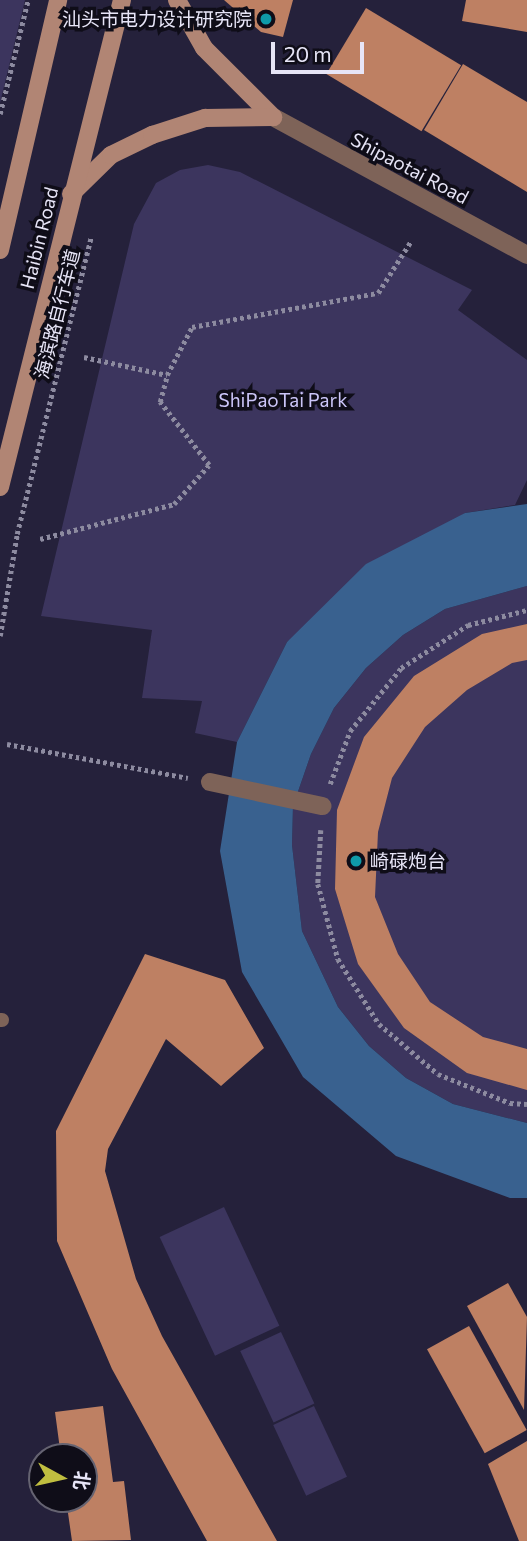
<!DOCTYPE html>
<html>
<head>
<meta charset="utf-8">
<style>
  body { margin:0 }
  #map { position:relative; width:527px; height:1541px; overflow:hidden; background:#25213b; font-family:Commissioner,"Noto Sans SC",sans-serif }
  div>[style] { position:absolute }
  .green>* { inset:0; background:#3c355e; transform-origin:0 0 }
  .water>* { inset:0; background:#39618f }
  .building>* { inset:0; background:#be8063; transform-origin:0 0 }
  .path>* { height:4.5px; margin-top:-2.25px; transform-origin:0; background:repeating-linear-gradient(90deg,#8d8ba0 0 3.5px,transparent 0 7px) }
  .lane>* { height:14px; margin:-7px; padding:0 7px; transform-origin:7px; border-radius:7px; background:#7e6358 }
  .street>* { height:18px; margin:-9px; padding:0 9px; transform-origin:9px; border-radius:9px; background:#7e6358 }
  .secondary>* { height:18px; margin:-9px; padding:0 9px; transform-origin:9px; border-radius:9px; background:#b18574 }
  .dots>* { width:19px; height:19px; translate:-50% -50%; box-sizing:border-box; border:4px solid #0f0d18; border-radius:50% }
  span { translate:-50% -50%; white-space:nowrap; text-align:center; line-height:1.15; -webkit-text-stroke:7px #0f0d18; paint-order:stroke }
  .poi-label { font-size:19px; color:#e7e5f7 }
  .right { translate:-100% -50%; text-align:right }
  .left { translate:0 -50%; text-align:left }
  .street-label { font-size:19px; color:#e7e5f7 }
  .park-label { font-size:19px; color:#cbc5f8 }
  .north { position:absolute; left:28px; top:1443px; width:70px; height:70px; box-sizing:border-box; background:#0f0d18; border:2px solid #656371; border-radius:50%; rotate:98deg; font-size:19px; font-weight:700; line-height:28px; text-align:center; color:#e7e5f7 }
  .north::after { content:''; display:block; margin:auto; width:24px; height:32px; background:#c0be40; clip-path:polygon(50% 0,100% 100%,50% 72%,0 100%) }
  .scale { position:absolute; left:271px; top:42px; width:93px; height:32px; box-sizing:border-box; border:4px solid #e7e5f7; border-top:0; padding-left:9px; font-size:21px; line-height:24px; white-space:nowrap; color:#e7e5f7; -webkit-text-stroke:5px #0f0d18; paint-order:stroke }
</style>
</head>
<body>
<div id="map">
  <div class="green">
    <i style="clip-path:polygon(0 0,25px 0,0 103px)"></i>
    <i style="clip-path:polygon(208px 165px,240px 172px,472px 290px,458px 310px,527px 360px,527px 480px,515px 505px,465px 513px,287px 642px,237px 742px,195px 733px,202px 701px,142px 698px,152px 630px,41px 616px,134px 224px,156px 183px,180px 170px)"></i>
    <i style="clip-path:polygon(527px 586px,527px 1123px,453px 1104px,406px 1078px,369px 1046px,338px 1007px,302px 931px,292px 845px,293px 806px,311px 754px,334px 708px,366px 668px,403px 635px,445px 609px)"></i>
    <i style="left:224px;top:1207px;width:131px;height:71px;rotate:65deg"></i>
    <i style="left:281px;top:1332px;width:79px;height:45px;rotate:65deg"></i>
    <i style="left:314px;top:1406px;width:78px;height:45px;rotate:65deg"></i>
  </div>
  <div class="water">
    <i style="clip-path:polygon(527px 504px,527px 586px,445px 609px,403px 635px,366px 668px,334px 708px,311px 754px,293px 806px,292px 845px,302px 931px,338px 1007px,369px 1046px,406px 1078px,453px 1104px,527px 1123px,527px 1198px,510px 1198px,396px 1156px,303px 1077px,242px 972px,220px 851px,237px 742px,287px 642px,366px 564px,465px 513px)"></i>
  </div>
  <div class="building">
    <i style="clip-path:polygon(224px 0,293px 0,283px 37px,261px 32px)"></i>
    <i style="clip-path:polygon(466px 0,527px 0,527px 32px,462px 21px)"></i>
    <i style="left:366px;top:8px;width:111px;height:77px;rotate:31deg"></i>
    <i style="clip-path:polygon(463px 64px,527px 102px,527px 192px,424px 130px)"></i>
    <i style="clip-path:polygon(527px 624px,527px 660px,512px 663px,467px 690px,425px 727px,392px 778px,378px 832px,375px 897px,398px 954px,430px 1002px,483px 1037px,527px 1049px,527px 1090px,467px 1073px,404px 1028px,358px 964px,335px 889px,337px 810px,364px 737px,414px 676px,482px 634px)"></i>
    <i style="clip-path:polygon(145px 954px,225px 980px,264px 1048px,221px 1086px,166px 1039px,108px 1149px,105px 1171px,136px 1279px,162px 1336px,277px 1541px,207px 1541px,112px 1369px,57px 1241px,56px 1131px)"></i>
    <i style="clip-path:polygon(508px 1283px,527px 1317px,524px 1410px,467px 1306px)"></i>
    <i style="left:469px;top:1326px;width:119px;height:48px;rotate:61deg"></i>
    <i style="clip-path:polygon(103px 1406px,113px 1482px,124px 1481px,131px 1540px,72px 1541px,66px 1499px,84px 1499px,84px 1457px,61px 1457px,55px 1412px)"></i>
    <i style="clip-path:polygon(527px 1441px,527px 1541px,519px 1541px,488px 1464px)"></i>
  </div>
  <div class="path">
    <i style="left:0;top:114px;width:117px;rotate:-76.2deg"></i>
    <i style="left:84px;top:357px;width:85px;rotate:12.2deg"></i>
    <i style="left:167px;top:375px;width:54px;rotate:-62.5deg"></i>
    <i style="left:192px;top:327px;width:189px;rotate:-10.4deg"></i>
    <i style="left:378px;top:293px;width:62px;rotate:-57.6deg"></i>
    <i style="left:40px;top:539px;width:138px;rotate:-14.6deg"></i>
    <i style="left:174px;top:504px;width:52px;rotate:-48.1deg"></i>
    <i style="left:209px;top:465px;width:80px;rotate:-127.9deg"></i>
    <i style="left:160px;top:402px;width:28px;rotate:-75deg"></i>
    <i style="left:0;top:636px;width:103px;rotate:-80.5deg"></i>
    <i style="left:17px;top:534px;width:305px;rotate:-76deg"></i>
    <i style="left:7px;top:744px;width:184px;rotate:10.6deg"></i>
    <i style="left:330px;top:784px;width:57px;rotate:-69.3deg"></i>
    <i style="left:350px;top:731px;width:81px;rotate:-51deg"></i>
    <i style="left:401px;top:668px;width:80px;rotate:-32.7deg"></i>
    <i style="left:468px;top:625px;width:61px;rotate:-14.3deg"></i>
    <i style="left:321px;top:830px;width:54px;rotate:93.2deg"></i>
    <i style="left:318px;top:884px;width:78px;rotate:75.1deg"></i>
    <i style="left:338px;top:959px;width:77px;rotate:57.8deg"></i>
    <i style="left:379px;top:1024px;width:77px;rotate:40.3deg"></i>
    <i style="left:438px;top:1074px;width:78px;rotate:21.9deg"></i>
    <i style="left:510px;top:1103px;width:17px;rotate:3deg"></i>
  </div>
  <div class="lane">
    <i style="left:0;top:1020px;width:2px"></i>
  </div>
  <div class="street">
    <i style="left:273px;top:117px;width:289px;rotate:28.5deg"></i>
    <i style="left:210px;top:782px;width:115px;rotate:12.1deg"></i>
  </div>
  <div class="secondary">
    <i style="left:177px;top:0;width:55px;rotate:60.6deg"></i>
    <i style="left:204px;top:48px;width:98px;rotate:45deg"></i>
    <i style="left:71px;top:194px;width:56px;rotate:-44.3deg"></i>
    <i style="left:111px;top:155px;width:46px;rotate:-26deg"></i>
    <i style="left:152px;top:135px;width:56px;rotate:-17.8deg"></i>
    <i style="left:205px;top:118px;width:68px;rotate:-0.8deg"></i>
    <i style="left:0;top:250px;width:257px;rotate:-76.9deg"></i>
    <i style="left:0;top:487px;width:502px;rotate:-75.94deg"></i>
  </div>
  <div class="dots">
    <i style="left:266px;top:19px;background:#0f9aa8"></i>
    <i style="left:356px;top:861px;background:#0f9aa8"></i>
  </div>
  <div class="poi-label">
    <span class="right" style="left:252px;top:19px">汕头市电力设计研究院</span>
    <span class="left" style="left:370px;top:861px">崎碌炮台</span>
  </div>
  <div class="street-label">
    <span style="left:410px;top:168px;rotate:28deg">Shipaotai Road</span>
    <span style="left:39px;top:238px;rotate:-76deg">Haibin Road</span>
    <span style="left:57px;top:314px;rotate:-76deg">海滨路自行车道</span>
  </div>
  <div class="park-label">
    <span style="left:283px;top:400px">ShiPaoTai Park</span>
  </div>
  <div class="north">北</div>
  <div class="scale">20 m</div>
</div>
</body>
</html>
